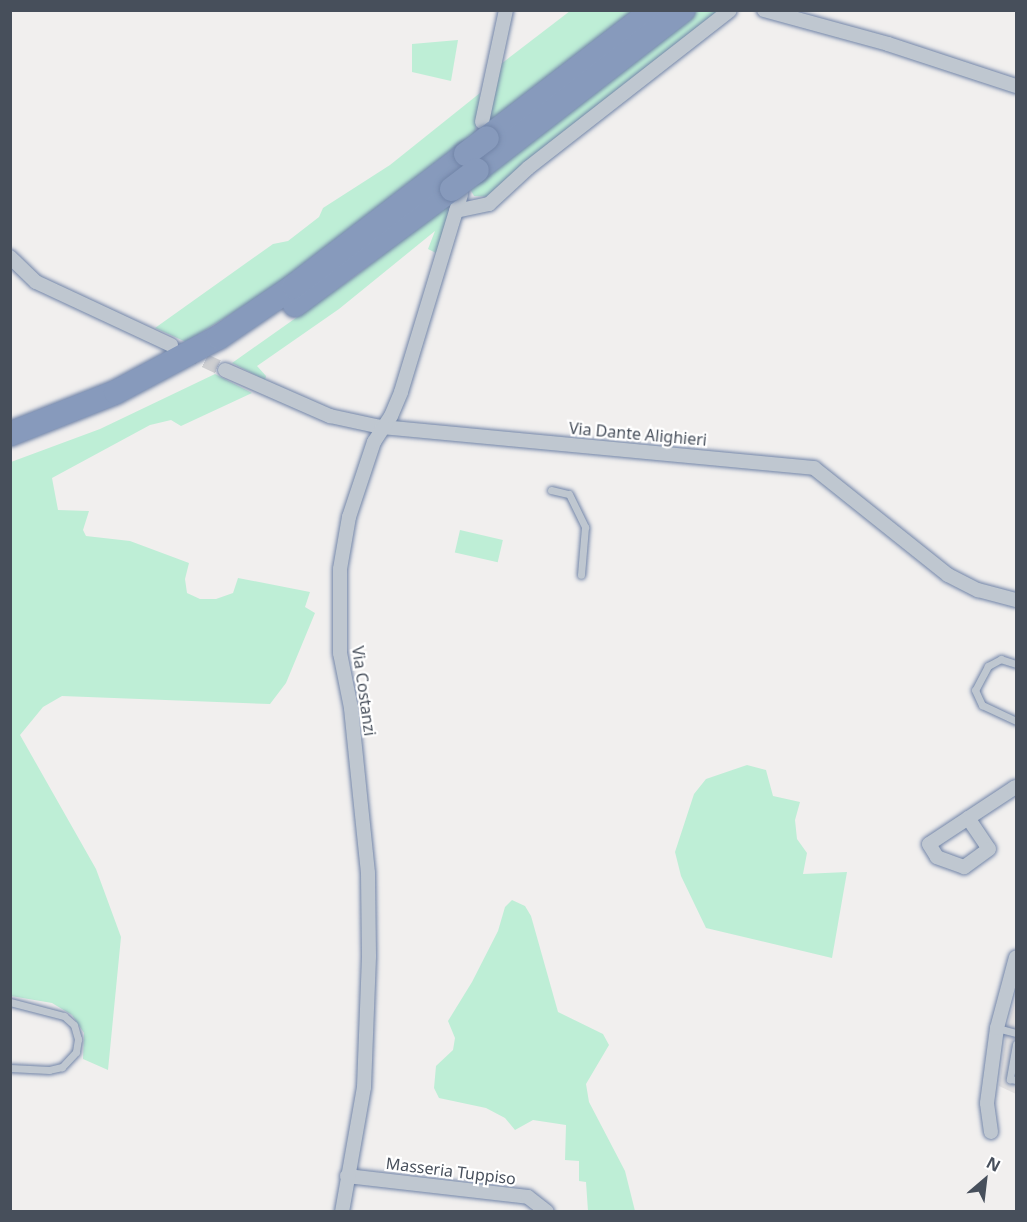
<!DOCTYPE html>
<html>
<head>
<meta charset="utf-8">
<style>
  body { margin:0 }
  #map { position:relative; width:1027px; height:1222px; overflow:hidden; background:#f1efee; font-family:"Noto Sans",sans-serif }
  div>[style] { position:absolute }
  .education>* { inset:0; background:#e2e0e0 }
  .green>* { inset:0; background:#beeed6; transform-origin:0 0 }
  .street-tunnel>* { height:14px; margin-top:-7px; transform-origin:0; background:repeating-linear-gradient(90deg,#cfcfd1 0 14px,transparent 0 21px) }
  .roads { filter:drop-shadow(0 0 2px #7285a8) drop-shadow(0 0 2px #7285a8) }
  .lane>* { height:7px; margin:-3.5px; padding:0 3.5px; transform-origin:3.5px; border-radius:3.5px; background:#bfc7d0 }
  .street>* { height:14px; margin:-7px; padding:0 7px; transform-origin:7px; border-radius:7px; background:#bfc7d0 }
  .highway>* { height:24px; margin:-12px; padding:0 12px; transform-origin:12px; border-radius:12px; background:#879abc }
  .bridges { filter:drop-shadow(0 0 2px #7285a8) drop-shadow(0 0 2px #7285a8) }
  .highway-bridge>* { height:24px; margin:-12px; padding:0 12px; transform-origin:12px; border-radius:12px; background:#879abc }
  span { translate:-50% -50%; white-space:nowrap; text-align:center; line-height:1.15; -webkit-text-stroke:4.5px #fff; paint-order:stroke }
  .street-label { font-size:16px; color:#474f5b }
  .frame { position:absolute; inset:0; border:12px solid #474f5b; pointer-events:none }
  .north { position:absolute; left:955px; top:1150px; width:60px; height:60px; -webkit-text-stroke:4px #fff; paint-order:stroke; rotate:28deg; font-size:16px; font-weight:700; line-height:24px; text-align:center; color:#474f5b }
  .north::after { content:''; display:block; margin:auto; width:21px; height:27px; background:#474f5b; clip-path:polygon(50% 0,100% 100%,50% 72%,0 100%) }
</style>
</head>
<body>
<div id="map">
  <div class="education">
    <i style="clip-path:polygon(1016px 996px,1016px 1094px,999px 1086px,1007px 1027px)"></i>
  </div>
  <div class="green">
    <i style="clip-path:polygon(570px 11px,638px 11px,487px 125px,501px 64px)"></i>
    <i style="clip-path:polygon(697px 11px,723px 11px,492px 197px,474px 196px,469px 187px)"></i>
    <i style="clip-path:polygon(458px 40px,451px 81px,412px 72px,412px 44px)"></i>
    <i style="clip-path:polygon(480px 93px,475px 134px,276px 286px,186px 342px,155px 328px,273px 244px,288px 241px,319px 217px,323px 208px,390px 165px)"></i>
    <i style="clip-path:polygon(456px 197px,440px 255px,428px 249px,435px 231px,339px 309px,257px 366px,266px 376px,265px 380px,232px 363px,358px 274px)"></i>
    <i style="clip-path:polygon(215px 374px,252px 393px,181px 426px,171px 420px,150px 425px,52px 478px,58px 510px,89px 511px,83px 530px,86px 536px,130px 541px,189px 563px,185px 579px,187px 593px,200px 599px,216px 599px,233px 593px,238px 578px,310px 592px,305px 607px,315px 613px,286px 683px,270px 704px,62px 696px,43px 707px,20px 735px,96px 869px,121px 937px,108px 1070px,83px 1059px,84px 1033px,72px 1015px,52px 1003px,11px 996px,11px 462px,100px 429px)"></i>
    <i style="left:460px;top:530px;width:44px;height:23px;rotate:13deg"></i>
    <i style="clip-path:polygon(747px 765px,766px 770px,773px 796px,800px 802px,795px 820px,797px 839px,807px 853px,803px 874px,847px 872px,832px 958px,706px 928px,681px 876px,675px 852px,694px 794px,706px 779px)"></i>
    <i style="clip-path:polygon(512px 900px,525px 906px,531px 916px,558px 1012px,603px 1034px,609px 1045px,586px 1084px,589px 1102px,625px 1171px,635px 1211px,588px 1211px,586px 1182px,579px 1181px,579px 1161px,565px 1160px,566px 1125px,533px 1120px,515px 1130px,505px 1118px,486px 1108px,439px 1098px,434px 1088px,436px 1066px,453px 1050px,455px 1038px,448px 1021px,472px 982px,498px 931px,505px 907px)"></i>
  </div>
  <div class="street-tunnel">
    <i style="left:186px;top:352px;width:43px;rotate:24.8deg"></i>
  </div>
  <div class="roads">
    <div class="lane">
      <i style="left:551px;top:490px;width:18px;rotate:13deg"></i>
      <i style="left:569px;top:494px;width:37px;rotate:64deg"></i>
      <i style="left:585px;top:527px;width:48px;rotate:94.8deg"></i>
      <i style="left:1016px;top:664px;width:16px;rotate:-162deg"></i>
      <i style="left:1001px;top:659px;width:15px;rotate:152deg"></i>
      <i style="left:988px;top:666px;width:27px;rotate:118deg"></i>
      <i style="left:975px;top:690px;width:17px;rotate:65deg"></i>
      <i style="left:982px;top:705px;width:38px;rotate:25deg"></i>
      <i style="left:10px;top:1002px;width:56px;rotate:14.5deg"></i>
      <i style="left:64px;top:1016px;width:13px;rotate:42deg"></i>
      <i style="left:74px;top:1025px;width:15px;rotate:74deg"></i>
      <i style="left:78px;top:1039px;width:13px;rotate:99deg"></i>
      <i style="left:76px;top:1052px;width:21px;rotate:133deg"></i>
      <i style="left:62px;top:1067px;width:13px;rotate:167deg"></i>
      <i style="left:49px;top:1070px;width:39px;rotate:-177deg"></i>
      <i style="left:997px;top:1028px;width:20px;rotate:15deg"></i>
      <i style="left:1016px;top:1044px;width:36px;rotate:100deg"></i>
      <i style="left:1010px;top:1079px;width:6px;rotate:9deg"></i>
    </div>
    <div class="street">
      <i style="left:764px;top:10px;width:129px;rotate:15.3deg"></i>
      <i style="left:888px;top:44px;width:135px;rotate:18.2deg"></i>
      <i style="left:482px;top:122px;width:115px;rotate:-77.9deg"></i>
      <i style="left:456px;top:211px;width:34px;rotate:-12deg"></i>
      <i style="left:489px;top:204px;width:53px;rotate:-42.7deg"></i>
      <i style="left:528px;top:168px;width:256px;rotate:-38deg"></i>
      <i style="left:10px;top:257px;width:36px;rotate:44deg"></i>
      <i style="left:36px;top:282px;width:149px;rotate:25deg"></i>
      <i style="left:225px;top:370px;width:115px;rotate:23.7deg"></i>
      <i style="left:330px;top:416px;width:52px;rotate:12.2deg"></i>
      <i style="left:381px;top:427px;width:435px;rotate:5.4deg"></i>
      <i style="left:814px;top:468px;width:171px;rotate:38.6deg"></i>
      <i style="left:948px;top:575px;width:34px;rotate:27deg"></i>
      <i style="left:978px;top:590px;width:39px;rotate:15deg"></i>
      <i style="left:968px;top:818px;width:37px;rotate:56deg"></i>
      <i style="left:989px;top:849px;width:31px;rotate:144deg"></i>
      <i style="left:964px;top:867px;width:29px;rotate:-160deg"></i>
      <i style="left:937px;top:857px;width:15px;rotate:-122deg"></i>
      <i style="left:929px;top:844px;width:102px;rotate:-33.4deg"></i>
      <i style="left:1014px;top:788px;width:2px;rotate:-27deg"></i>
      <i style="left:991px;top:1132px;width:29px;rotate:-98deg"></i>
      <i style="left:987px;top:1103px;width:76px;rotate:-82.4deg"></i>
      <i style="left:997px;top:1028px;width:73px;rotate:-75deg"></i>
      <i style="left:347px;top:1176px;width:182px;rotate:6.6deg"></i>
      <i style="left:528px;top:1197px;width:24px;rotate:38deg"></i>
      <i style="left:342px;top:1212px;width:127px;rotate:-80deg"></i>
      <i style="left:364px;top:1087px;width:131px;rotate:-87.8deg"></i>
      <i style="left:369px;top:956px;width:83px;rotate:-90.7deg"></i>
      <i style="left:368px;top:873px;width:166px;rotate:-95.9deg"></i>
      <i style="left:351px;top:708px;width:56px;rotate:-101.3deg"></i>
      <i style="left:340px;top:653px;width:84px;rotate:-90deg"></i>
      <i style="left:340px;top:569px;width:53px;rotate:-80.2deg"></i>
      <i style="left:349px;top:517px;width:79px;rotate:-71.6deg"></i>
      <i style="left:374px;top:442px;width:31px;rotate:-57deg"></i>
      <i style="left:391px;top:416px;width:26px;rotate:-67deg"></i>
      <i style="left:401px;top:392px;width:207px;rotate:-73.1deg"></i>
    </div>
    <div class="highway">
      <i style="left:487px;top:138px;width:210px;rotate:-37.6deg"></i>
      <i style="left:477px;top:170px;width:261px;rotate:-37.8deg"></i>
      <i style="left:295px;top:305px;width:195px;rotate:-36.5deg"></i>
      <i style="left:10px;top:434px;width:114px;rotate:-21.6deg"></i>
      <i style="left:116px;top:392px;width:117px;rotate:-28.1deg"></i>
      <i style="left:219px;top:337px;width:91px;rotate:-34.2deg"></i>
      <i style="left:294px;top:286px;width:217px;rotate:-37.5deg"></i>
    </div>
  </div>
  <div class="bridges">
    <div class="highway-bridge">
      <i style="left:466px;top:154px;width:26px;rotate:-37deg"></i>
      <i style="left:452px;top:189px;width:31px;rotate:-37deg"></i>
    </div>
  </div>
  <div class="street-label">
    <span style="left:638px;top:434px;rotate:5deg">Via Dante Alighieri</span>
    <span style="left:364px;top:691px;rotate:82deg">Via Costanzi</span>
    <span style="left:451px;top:1171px;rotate:7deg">Masseria Tuppiso</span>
  </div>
  <div class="frame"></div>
  <div class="north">N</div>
</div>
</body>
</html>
